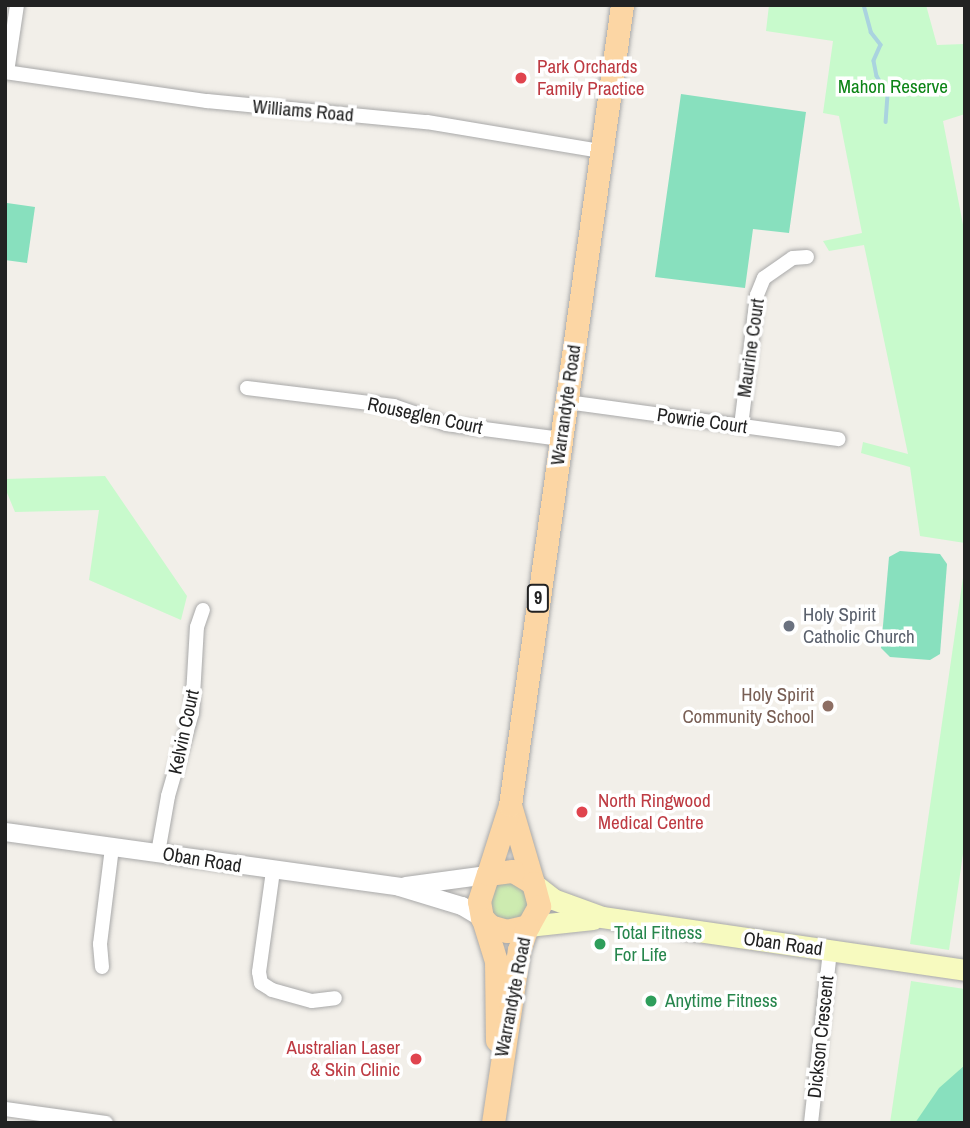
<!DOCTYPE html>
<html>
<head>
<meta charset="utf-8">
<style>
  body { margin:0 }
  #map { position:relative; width:970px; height:1128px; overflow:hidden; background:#f2efe9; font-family:"Archivo Narrow",sans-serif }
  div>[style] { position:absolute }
  .grass>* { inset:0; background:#cdebb0 }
  .park>* { inset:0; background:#c8facc }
  .pitch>* { inset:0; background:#88e0be }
  .stream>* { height:3.5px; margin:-1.75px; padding:0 1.75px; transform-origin:1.75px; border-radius:1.75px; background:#aad3df }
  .roads { filter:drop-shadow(0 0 2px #a9a9a9) drop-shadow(0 0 2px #a9a9a9) }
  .minor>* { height:14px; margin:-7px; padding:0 7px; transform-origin:7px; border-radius:7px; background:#fff }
  .tertiary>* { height:18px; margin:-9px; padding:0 9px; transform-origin:9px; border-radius:9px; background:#fff }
  .secondary>* { height:21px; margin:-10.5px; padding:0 10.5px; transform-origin:10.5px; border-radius:10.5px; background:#f7fabf }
  .primary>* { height:23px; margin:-11.5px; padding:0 11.5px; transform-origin:11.5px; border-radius:11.5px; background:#fcd6a4 }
  .dots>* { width:19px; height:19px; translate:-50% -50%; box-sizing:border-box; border:4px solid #fff; border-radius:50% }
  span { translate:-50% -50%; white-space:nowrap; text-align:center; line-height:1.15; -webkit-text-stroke:7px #fff; paint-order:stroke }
  .shield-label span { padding:2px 5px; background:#fff; border:2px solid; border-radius:5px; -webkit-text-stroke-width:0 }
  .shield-label { font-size:18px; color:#222; font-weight:700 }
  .health-label { font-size:19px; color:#be3a42 }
  .left { translate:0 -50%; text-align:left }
  .right { translate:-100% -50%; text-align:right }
  .park-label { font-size:19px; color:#0c8416 }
  .street-label { font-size:19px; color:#222 }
  .worship-label { font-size:19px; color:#5b616d }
  .education-label { font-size:19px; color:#785e54 }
  .leisure-label { font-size:19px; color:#27864d }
  .frame { position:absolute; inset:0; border:7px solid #222; pointer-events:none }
</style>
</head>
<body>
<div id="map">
  <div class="grass">
    <i style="clip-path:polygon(500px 880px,523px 884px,531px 905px,515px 923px,490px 915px,490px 889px)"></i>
  </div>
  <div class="park">
    <i style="clip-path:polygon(769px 5px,926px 5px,937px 45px,965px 44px,965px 114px,943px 121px,965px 235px,965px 543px,920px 536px,910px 467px,861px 453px,863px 442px,908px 454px,864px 245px,829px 251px,823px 241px,862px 233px,839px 116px,823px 113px,833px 41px,766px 31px)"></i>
    <i style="clip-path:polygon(105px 476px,187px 596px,181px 620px,89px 580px,99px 510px,15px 512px,5px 488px,5px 479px)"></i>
    <i style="clip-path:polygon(965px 564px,965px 840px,949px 950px,910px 944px)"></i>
    <i style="clip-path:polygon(911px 981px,965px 989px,965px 1123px,890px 1123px)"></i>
  </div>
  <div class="pitch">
    <i style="clip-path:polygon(681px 94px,806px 112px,789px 233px,753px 229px,745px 288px,655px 277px)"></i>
    <i style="clip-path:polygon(7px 203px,35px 207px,27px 263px,5px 260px)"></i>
    <i style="clip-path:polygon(900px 551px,940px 554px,947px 564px,940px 654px,930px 660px,890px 657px,881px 648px,889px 557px)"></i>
    <i style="clip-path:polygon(965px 1065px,965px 1123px,915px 1123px,939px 1088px)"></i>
  </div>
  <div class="stream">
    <i style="left:864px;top:5px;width:28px;rotate:75deg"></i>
    <i style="left:871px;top:32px;width:16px;rotate:52deg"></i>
    <i style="left:881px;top:45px;width:17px;rotate:114deg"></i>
    <i style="left:874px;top:61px;width:15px;rotate:79deg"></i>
    <i style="left:877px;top:76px;width:22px;rotate:60deg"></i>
    <i style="left:888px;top:95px;width:27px;rotate:94deg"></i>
  </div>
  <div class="roads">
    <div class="minor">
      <i style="left:5px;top:72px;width:204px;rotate:8.2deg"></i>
      <i style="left:207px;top:101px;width:221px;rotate:5.5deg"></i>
      <i style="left:427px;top:122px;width:175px;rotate:9.5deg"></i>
      <i style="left:7px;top:72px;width:68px;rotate:-81.5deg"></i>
      <i style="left:247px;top:388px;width:148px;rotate:7deg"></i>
      <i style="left:394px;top:406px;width:55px;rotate:19.1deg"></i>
      <i style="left:446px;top:424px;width:116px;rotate:7.4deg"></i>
      <i style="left:567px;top:402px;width:274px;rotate:7.8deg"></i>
      <i style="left:741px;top:426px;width:132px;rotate:-83deg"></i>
      <i style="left:757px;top:295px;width:18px;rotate:-68deg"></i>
      <i style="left:764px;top:278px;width:35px;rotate:-35deg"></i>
      <i style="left:793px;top:258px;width:14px;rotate:-4deg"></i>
      <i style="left:158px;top:853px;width:58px;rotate:-80deg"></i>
      <i style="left:168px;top:796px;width:86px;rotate:-73.9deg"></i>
      <i style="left:192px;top:713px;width:86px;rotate:-86.7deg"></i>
      <i style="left:197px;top:627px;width:18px;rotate:-71deg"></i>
      <i style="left:273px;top:871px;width:102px;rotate:97.9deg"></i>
      <i style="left:259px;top:972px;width:11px;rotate:80deg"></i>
      <i style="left:261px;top:983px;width:13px;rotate:32deg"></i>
      <i style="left:272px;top:990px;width:41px;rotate:15.4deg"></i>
      <i style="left:312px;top:1001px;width:23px;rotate:-7deg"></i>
      <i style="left:102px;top:967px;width:23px;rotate:-95deg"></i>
      <i style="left:100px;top:944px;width:98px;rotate:-82.9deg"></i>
      <i style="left:5px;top:1109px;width:102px;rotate:7.9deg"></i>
      <i style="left:811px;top:1123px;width:173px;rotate:-83.7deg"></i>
    </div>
    <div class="tertiary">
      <i style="left:5px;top:832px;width:398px;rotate:7.9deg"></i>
      <i style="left:399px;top:887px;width:66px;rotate:16.8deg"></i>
      <i style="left:462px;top:906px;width:23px;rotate:31deg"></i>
      <i style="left:406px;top:886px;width:82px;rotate:-7.7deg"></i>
    </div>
    <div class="secondary">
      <i style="left:534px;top:884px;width:24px;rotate:38deg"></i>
      <i style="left:553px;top:899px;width:52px;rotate:20.2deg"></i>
      <i style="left:602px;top:917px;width:367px;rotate:8.3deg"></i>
      <i style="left:528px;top:926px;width:65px;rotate:-6.1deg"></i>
    </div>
    <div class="primary">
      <i style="left:510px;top:805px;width:81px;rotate:73.6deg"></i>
      <i style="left:513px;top:871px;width:23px;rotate:31deg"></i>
      <i style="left:533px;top:883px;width:24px;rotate:75deg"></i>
      <i style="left:539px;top:906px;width:23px;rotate:119deg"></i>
      <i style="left:528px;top:926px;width:22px;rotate:167deg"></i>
      <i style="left:507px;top:931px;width:18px;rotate:-164deg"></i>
      <i style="left:490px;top:926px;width:11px;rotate:-135deg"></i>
      <i style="left:482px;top:918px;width:17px;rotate:-100deg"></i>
      <i style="left:479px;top:901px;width:28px;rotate:-72deg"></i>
      <i style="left:488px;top:874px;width:25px;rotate:-7deg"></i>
      <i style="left:488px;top:874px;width:72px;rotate:-72.3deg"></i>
      <i style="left:510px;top:805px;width:808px;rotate:-82.03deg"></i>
      <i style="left:483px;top:919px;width:44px;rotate:72.8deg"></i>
      <i style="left:496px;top:961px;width:79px;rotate:89.3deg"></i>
      <i style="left:493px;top:1123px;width:175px;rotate:-81.5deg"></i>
      <i style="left:519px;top:950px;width:24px;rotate:-71deg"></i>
    </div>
  </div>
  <div class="dots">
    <i style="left:521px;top:78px;background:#e0444e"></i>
    <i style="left:789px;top:626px;background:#6b7280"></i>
    <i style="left:828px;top:706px;background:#8d6e63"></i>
    <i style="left:582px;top:812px;background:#e0444e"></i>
    <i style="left:600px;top:944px;background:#2e9e5b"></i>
    <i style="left:651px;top:1001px;background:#2e9e5b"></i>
    <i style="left:416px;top:1059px;background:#e0444e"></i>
  </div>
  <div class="shield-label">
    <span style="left:538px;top:598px">9</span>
  </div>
  <div class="health-label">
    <span class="left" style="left:537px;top:78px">Park Orchards<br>Family Practice</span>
    <span class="left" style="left:598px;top:812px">North Ringwood<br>Medical Centre</span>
    <span class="right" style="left:400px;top:1059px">Australian Laser<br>&amp; Skin Clinic</span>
  </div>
  <div class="park-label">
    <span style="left:893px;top:87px">Mahon Reserve</span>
  </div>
  <div class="street-label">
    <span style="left:303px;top:111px;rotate:5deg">Williams Road</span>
    <span style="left:751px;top:348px;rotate:-82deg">Maurine Court</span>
    <span style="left:566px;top:405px;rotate:-82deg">Warrandyte Road</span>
    <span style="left:425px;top:416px;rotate:12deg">Rouseglen Court</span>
    <span style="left:702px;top:421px;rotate:8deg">Powrie Court</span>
    <span style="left:184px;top:732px;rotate:-78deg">Kelvin Court</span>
    <span style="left:202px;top:860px;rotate:9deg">Oban Road</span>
    <span style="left:783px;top:944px;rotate:8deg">Oban Road</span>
    <span style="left:513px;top:997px;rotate:-79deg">Warrandyte Road</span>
    <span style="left:821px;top:1037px;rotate:-84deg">Dickson Crescent</span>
  </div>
  <div class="worship-label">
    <span class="left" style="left:803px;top:626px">Holy Spirit<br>Catholic Church</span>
  </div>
  <div class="education-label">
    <span class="right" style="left:814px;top:706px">Holy Spirit<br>Community School</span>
  </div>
  <div class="leisure-label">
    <span class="left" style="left:614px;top:944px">Total Fitness<br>For Life</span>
    <span class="left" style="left:665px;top:1001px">Anytime Fitness</span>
  </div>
  <div class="frame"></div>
</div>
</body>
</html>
